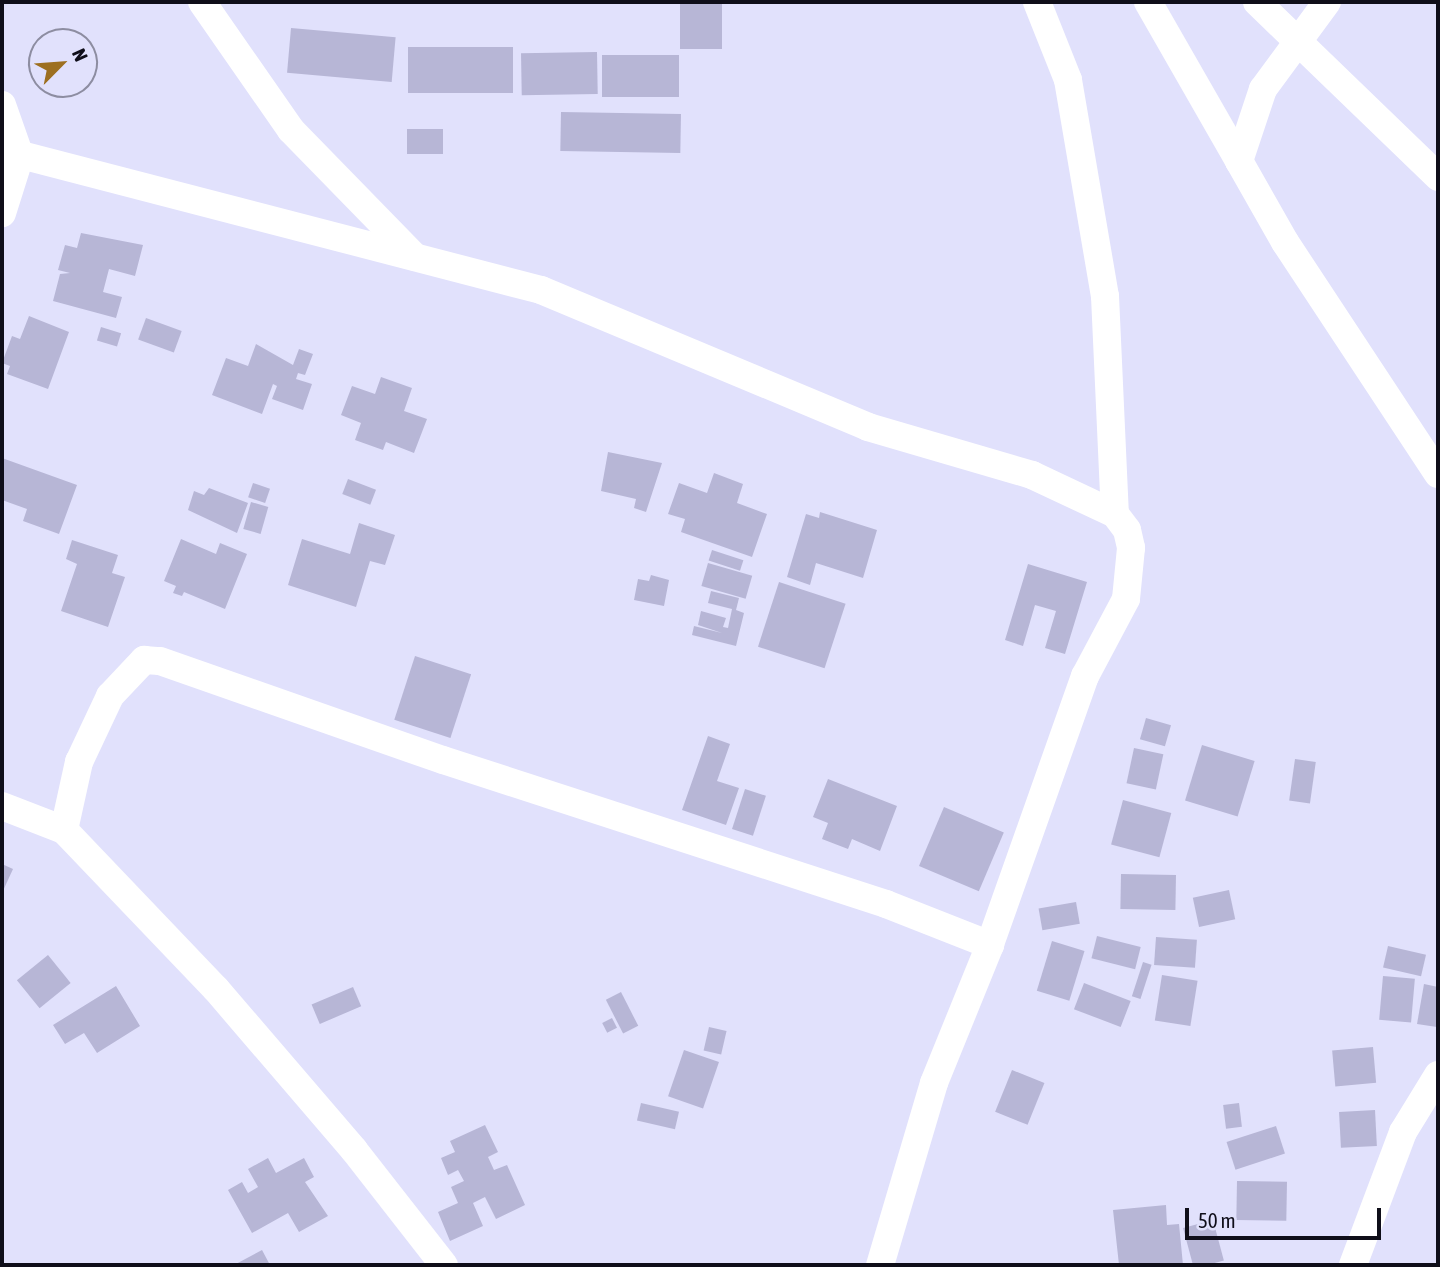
<!DOCTYPE html>
<html>
<head>
<meta charset="utf-8">
<style>
  body { margin:0 }
  #map { position:relative; width:1440px; height:1267px; overflow:hidden; background:#e1e1fc; font-family:"Asap Condensed",sans-serif }
  div>[style] { position:absolute }
  .building>* { inset:0; background:#b7b6d6; transform-origin:0 0 }
  .minor>* { height:28px; margin:-14px; padding:0 14px; transform-origin:14px; border-radius:14px; background:#fff }
  span { translate:-50% -50%; white-space:nowrap; text-align:center; line-height:1.15; -webkit-text-stroke:6px #e1e1fc; paint-order:stroke }
  .frame { position:absolute; inset:0; border:4px solid #0f0e19; pointer-events:none }
  .north { position:absolute; left:28px; top:28px; width:70px; height:70px; box-sizing:border-box; background:#e1e1fc; border:2px solid #8d8da1; border-radius:50%; rotate:65deg; font-size:19px; font-weight:700; line-height:28px; text-align:center; color:#0f0e19 }
  .north::after { content:''; display:block; margin:auto; width:24px; height:32px; background:#9d6f20; clip-path:polygon(50% 0,100% 100%,50% 72%,0 100%) }
  .scale { position:absolute; left:1185px; top:1208px; width:196px; height:32px; box-sizing:border-box; border:4px solid #0f0e19; border-top:0; padding-left:9px; font-size:21px; line-height:24px; white-space:nowrap; color:#0f0e19; -webkit-text-stroke:5px #e1e1fc; paint-order:stroke }
</style>
</head>
<body>
<div id="map">
  <div class="building">
    <i style="left:680px;top:2px;width:42px;height:47px"></i>
    <i style="left:291px;top:28px;width:105px;height:45px;rotate:5deg"></i>
    <i style="left:408px;top:47px;width:105px;height:46px"></i>
    <i style="left:597px;top:52px;width:42px;height:76px;rotate:89deg"></i>
    <i style="left:679px;top:55px;width:42px;height:77px;rotate:90deg"></i>
    <i style="left:561px;top:112px;width:120px;height:39px;rotate:1deg"></i>
    <i style="left:407px;top:129px;width:36px;height:25px"></i>
    <i style="clip-path:polygon(81px 233px,143px 245px,135px 276px,109px 269px,103px 292px,122px 297px,116px 318px,53px 301px,60px 274px,70px 273px,58px 270px,65px 245px,77px 248px)"></i>
    <i style="clip-path:polygon(29px 316px,69px 332px,48px 389px,7px 374px,10px 366px,2px 363px,12px 336px,20px 339px)"></i>
    <i style="left:146px;top:318px;width:38px;height:23px;rotate:20deg"></i>
    <i style="left:101px;top:327px;width:21px;height:14px;rotate:17deg"></i>
    <i style="clip-path:polygon(256px 344px,293px 365px,299px 349px,313px 354px,305px 375px,298px 373px,296px 379px,312px 384px,303px 410px,272px 399px,277px 386px,273px 384px,262px 414px,212px 395px,226px 358px,248px 366px)"></i>
    <i style="clip-path:polygon(381px 377px,412px 388px,404px 411px,427px 419px,414px 453px,386px 442px,383px 450px,355px 440px,361px 423px,341px 415px,352px 386px,375px 394px)"></i>
    <i style="clip-path:polygon(608px 452px,662px 463px,646px 512px,634px 508px,636px 499px,601px 491px)"></i>
    <i style="clip-path:polygon(2px 458px,77px 485px,59px 534px,23px 521px,27px 509px,2px 500px)"></i>
    <i style="clip-path:polygon(714px 473px,743px 484px,737px 503px,767px 514px,752px 557px,681px 532px,685px 519px,668px 514px,679px 483px,707px 493px)"></i>
    <i style="left:348px;top:479px;width:30px;height:16px;rotate:21deg"></i>
    <i style="left:253px;top:483px;width:18px;height:15px;rotate:19deg"></i>
    <i style="clip-path:polygon(209px 488px,248px 503px,237px 533px,188px 510px,194px 491px,204px 495px)"></i>
    <i style="left:251px;top:502px;width:18px;height:28px;rotate:16deg"></i>
    <i style="clip-path:polygon(820px 512px,877px 530px,863px 578px,816px 563px,810px 585px,787px 577px,806px 514px,819px 518px)"></i>
    <i style="clip-path:polygon(359px 523px,395px 535px,385px 565px,370px 561px,356px 607px,288px 585px,302px 539px,350px 554px)"></i>
    <i style="clip-path:polygon(181px 539px,216px 554px,220px 543px,247px 554px,225px 609px,184px 592px,182px 596px,173px 593px,176px 586px,164px 581px)"></i>
    <i style="clip-path:polygon(72px 540px,118px 555px,112px 573px,125px 577px,108px 627px,61px 611px,77px 564px,66px 559px)"></i>
    <i style="left:712px;top:550px;width:33px;height:11px;rotate:18deg"></i>
    <i style="left:708px;top:563px;width:46px;height:24px;rotate:16deg"></i>
    <i style="clip-path:polygon(1028px 564px,1087px 582px,1065px 654px,1045px 648px,1056px 611px,1035px 605px,1023px 646px,1005px 640px)"></i>
    <i style="clip-path:polygon(651px 575px,669px 580px,664px 606px,634px 600px,638px 579px,649px 581px)"></i>
    <i style="left:779px;top:582px;width:70px;height:68px;rotate:18deg"></i>
    <i style="clip-path:polygon(711px 591px,739px 598px,736px 610px,744px 613px,736px 646px,692px 635px,694px 626px,722px 633px,698px 625px,701px 611px,726px 618px,723px 627px,728px 628px,732px 609px,708px 603px)"></i>
    <i style="left:415px;top:656px;width:59px;height:67px;rotate:18deg"></i>
    <i style="left:1146px;top:718px;width:26px;height:22px;rotate:16deg"></i>
    <i style="clip-path:polygon(708px 736px,730px 744px,717px 781px,739px 788px,726px 825px,682px 810px)"></i>
    <i style="left:1202px;top:745px;width:55px;height:58px;rotate:17deg"></i>
    <i style="left:1134px;top:748px;width:30px;height:36px;rotate:12deg"></i>
    <i style="left:1295px;top:759px;width:21px;height:42px;rotate:8deg"></i>
    <i style="clip-path:polygon(828px 779px,897px 806px,880px 851px,852px 839px,848px 849px,822px 839px,828px 823px,813px 817px)"></i>
    <i style="left:745px;top:789px;width:22px;height:42px;rotate:18deg"></i>
    <i style="left:1123px;top:800px;width:50px;height:46px;rotate:15deg"></i>
    <i style="left:944px;top:807px;width:65px;height:64px;rotate:23deg"></i>
    <i style="clip-path:polygon(2px 864px,13px 869px,2px 893px)"></i>
    <i style="left:1121px;top:874px;width:55px;height:35px;rotate:1deg"></i>
    <i style="left:1229px;top:890px;width:30px;height:37px;rotate:78deg"></i>
    <i style="left:1076px;top:902px;width:22px;height:38px;rotate:80deg"></i>
    <i style="left:1097px;top:936px;width:45px;height:23px;rotate:14deg"></i>
    <i style="left:1156px;top:937px;width:41px;height:28px;rotate:4deg"></i>
    <i style="left:1052px;top:941px;width:34px;height:52px;rotate:17deg"></i>
    <i style="left:1388px;top:946px;width:39px;height:22px;rotate:13deg"></i>
    <i style="left:48px;top:955px;width:36px;height:40px;rotate:51deg"></i>
    <i style="left:1143px;top:962px;width:9px;height:36px;rotate:18deg"></i>
    <i style="left:1162px;top:975px;width:36px;height:46px;rotate:9deg"></i>
    <i style="left:1383px;top:976px;width:32px;height:44px;rotate:5deg"></i>
    <i style="left:1084px;top:983px;width:50px;height:28px;rotate:21deg"></i>
    <i style="clip-path:polygon(1424px 984px,1438px 987px,1437px 1027px,1417px 1024px)"></i>
    <i style="clip-path:polygon(116px 986px,140px 1026px,97px 1053px,84px 1033px,65px 1044px,53px 1025px)"></i>
    <i style="left:353px;top:987px;width:21px;height:45px;rotate:67deg"></i>
    <i style="left:621px;top:992px;width:38px;height:17px;rotate:63deg"></i>
    <i style="left:612px;top:1018px;width:11px;height:11px;rotate:63deg"></i>
    <i style="left:709px;top:1027px;width:18px;height:24px;rotate:13deg"></i>
    <i style="left:1373px;top:1047px;width:36px;height:41px;rotate:85deg"></i>
    <i style="left:684px;top:1050px;width:37px;height:49px;rotate:19deg"></i>
    <i style="left:1012px;top:1070px;width:35px;height:45px;rotate:22deg"></i>
    <i style="left:641px;top:1103px;width:39px;height:18px;rotate:13deg"></i>
    <i style="left:1239px;top:1103px;width:24px;height:16px;rotate:83deg"></i>
    <i style="left:1375px;top:1110px;width:36px;height:36px;rotate:87deg"></i>
    <i style="clip-path:polygon(485px 1125px,498px 1152px,488px 1157px,494px 1170px,507px 1165px,525px 1205px,496px 1219px,485px 1197px,473px 1203px,483px 1226px,450px 1241px,438px 1212px,458px 1203px,451px 1187px,464px 1181px,458px 1170px,448px 1175px,441px 1158px,455px 1152px,450px 1141px)"></i>
    <i style="left:1276px;top:1126px;width:29px;height:52px;rotate:72deg"></i>
    <i style="clip-path:polygon(268px 1158px,276px 1173px,304px 1158px,314px 1177px,305px 1182px,328px 1216px,299px 1232px,288px 1213px,252px 1233px,228px 1190px,242px 1182px,248px 1193px,258px 1187px,248px 1169px)"></i>
    <i style="left:1237px;top:1181px;width:50px;height:39px;rotate:1deg"></i>
    <i style="clip-path:polygon(1166px 1205px,1167px 1225px,1179px 1224px,1183px 1265px,1119px 1265px,1113px 1210px)"></i>
    <i style="left:1213px;top:1220px;width:42px;height:31px;rotate:75deg"></i>
    <i style="clip-path:polygon(262px 1250px,270px 1265px,234px 1265px)"></i>
  </div>
  <div class="minor">
    <i style="left:202px;top:2px;width:156px;rotate:55.2deg"></i>
    <i style="left:291px;top:130px;width:177px;rotate:45.7deg"></i>
    <i style="left:1037px;top:2px;width:84px;rotate:68.3deg"></i>
    <i style="left:1068px;top:80px;width:219px;rotate:80.3deg"></i>
    <i style="left:1105px;top:296px;width:218px;rotate:87.4deg"></i>
    <i style="left:1148px;top:2px;width:183px;rotate:60.2deg"></i>
    <i style="left:1257px;top:2px;width:252px;rotate:44deg"></i>
    <i style="left:1327px;top:2px;width:108px;rotate:126.3deg"></i>
    <i style="left:1263px;top:89px;width:76px;rotate:108.4deg"></i>
    <i style="left:1239px;top:161px;width:93px;rotate:60.4deg"></i>
    <i style="left:1285px;top:242px;width:278px;rotate:56.6deg"></i>
    <i style="left:2px;top:105px;width:54px;rotate:70.6deg"></i>
    <i style="left:20px;top:156px;width:60px;rotate:107.5deg"></i>
    <i style="left:2px;top:150px;width:557px;rotate:14.56deg"></i>
    <i style="left:541px;top:290px;width:355px;rotate:22.7deg"></i>
    <i style="left:868px;top:427px;width:171px;rotate:16.3deg"></i>
    <i style="left:1032px;top:475px;width:92px;rotate:25.2deg"></i>
    <i style="left:1115px;top:514px;width:20px;rotate:53deg"></i>
    <i style="left:1127px;top:530px;width:18px;rotate:77deg"></i>
    <i style="left:1131px;top:548px;width:51px;rotate:95.6deg"></i>
    <i style="left:1126px;top:599px;width:87px;rotate:118deg"></i>
    <i style="left:1085px;top:676px;width:285px;rotate:109.5deg"></i>
    <i style="left:990px;top:945px;width:149px;rotate:112.1deg"></i>
    <i style="left:934px;top:1083px;width:190px;rotate:106.5deg"></i>
    <i style="left:2px;top:806px;width:66px;rotate:21.2deg"></i>
    <i style="left:64px;top:830px;width:220px;rotate:46.3deg"></i>
    <i style="left:216px;top:989px;width:212px;rotate:49.4deg"></i>
    <i style="left:354px;top:1150px;width:146px;rotate:52deg"></i>
    <i style="left:64px;top:830px;width:70px;rotate:-77.6deg"></i>
    <i style="left:79px;top:762px;width:73px;rotate:-64.8deg"></i>
    <i style="left:110px;top:696px;width:50px;rotate:-46.6deg"></i>
    <i style="left:144px;top:660px;width:16px;rotate:4deg"></i>
    <i style="left:160px;top:661px;width:300px;rotate:19.3deg"></i>
    <i style="left:443px;top:760px;width:466px;rotate:18deg"></i>
    <i style="left:886px;top:904px;width:112px;rotate:21.5deg"></i>
    <i style="left:1353px;top:1265px;width:142px;rotate:-69.4deg"></i>
    <i style="left:1403px;top:1132px;width:67px;rotate:-58.4deg"></i>
  </div>
  <div class="frame"></div>
  <div class="north">N</div>
  <div class="scale">50 m</div>
</div>
</body>
</html>
